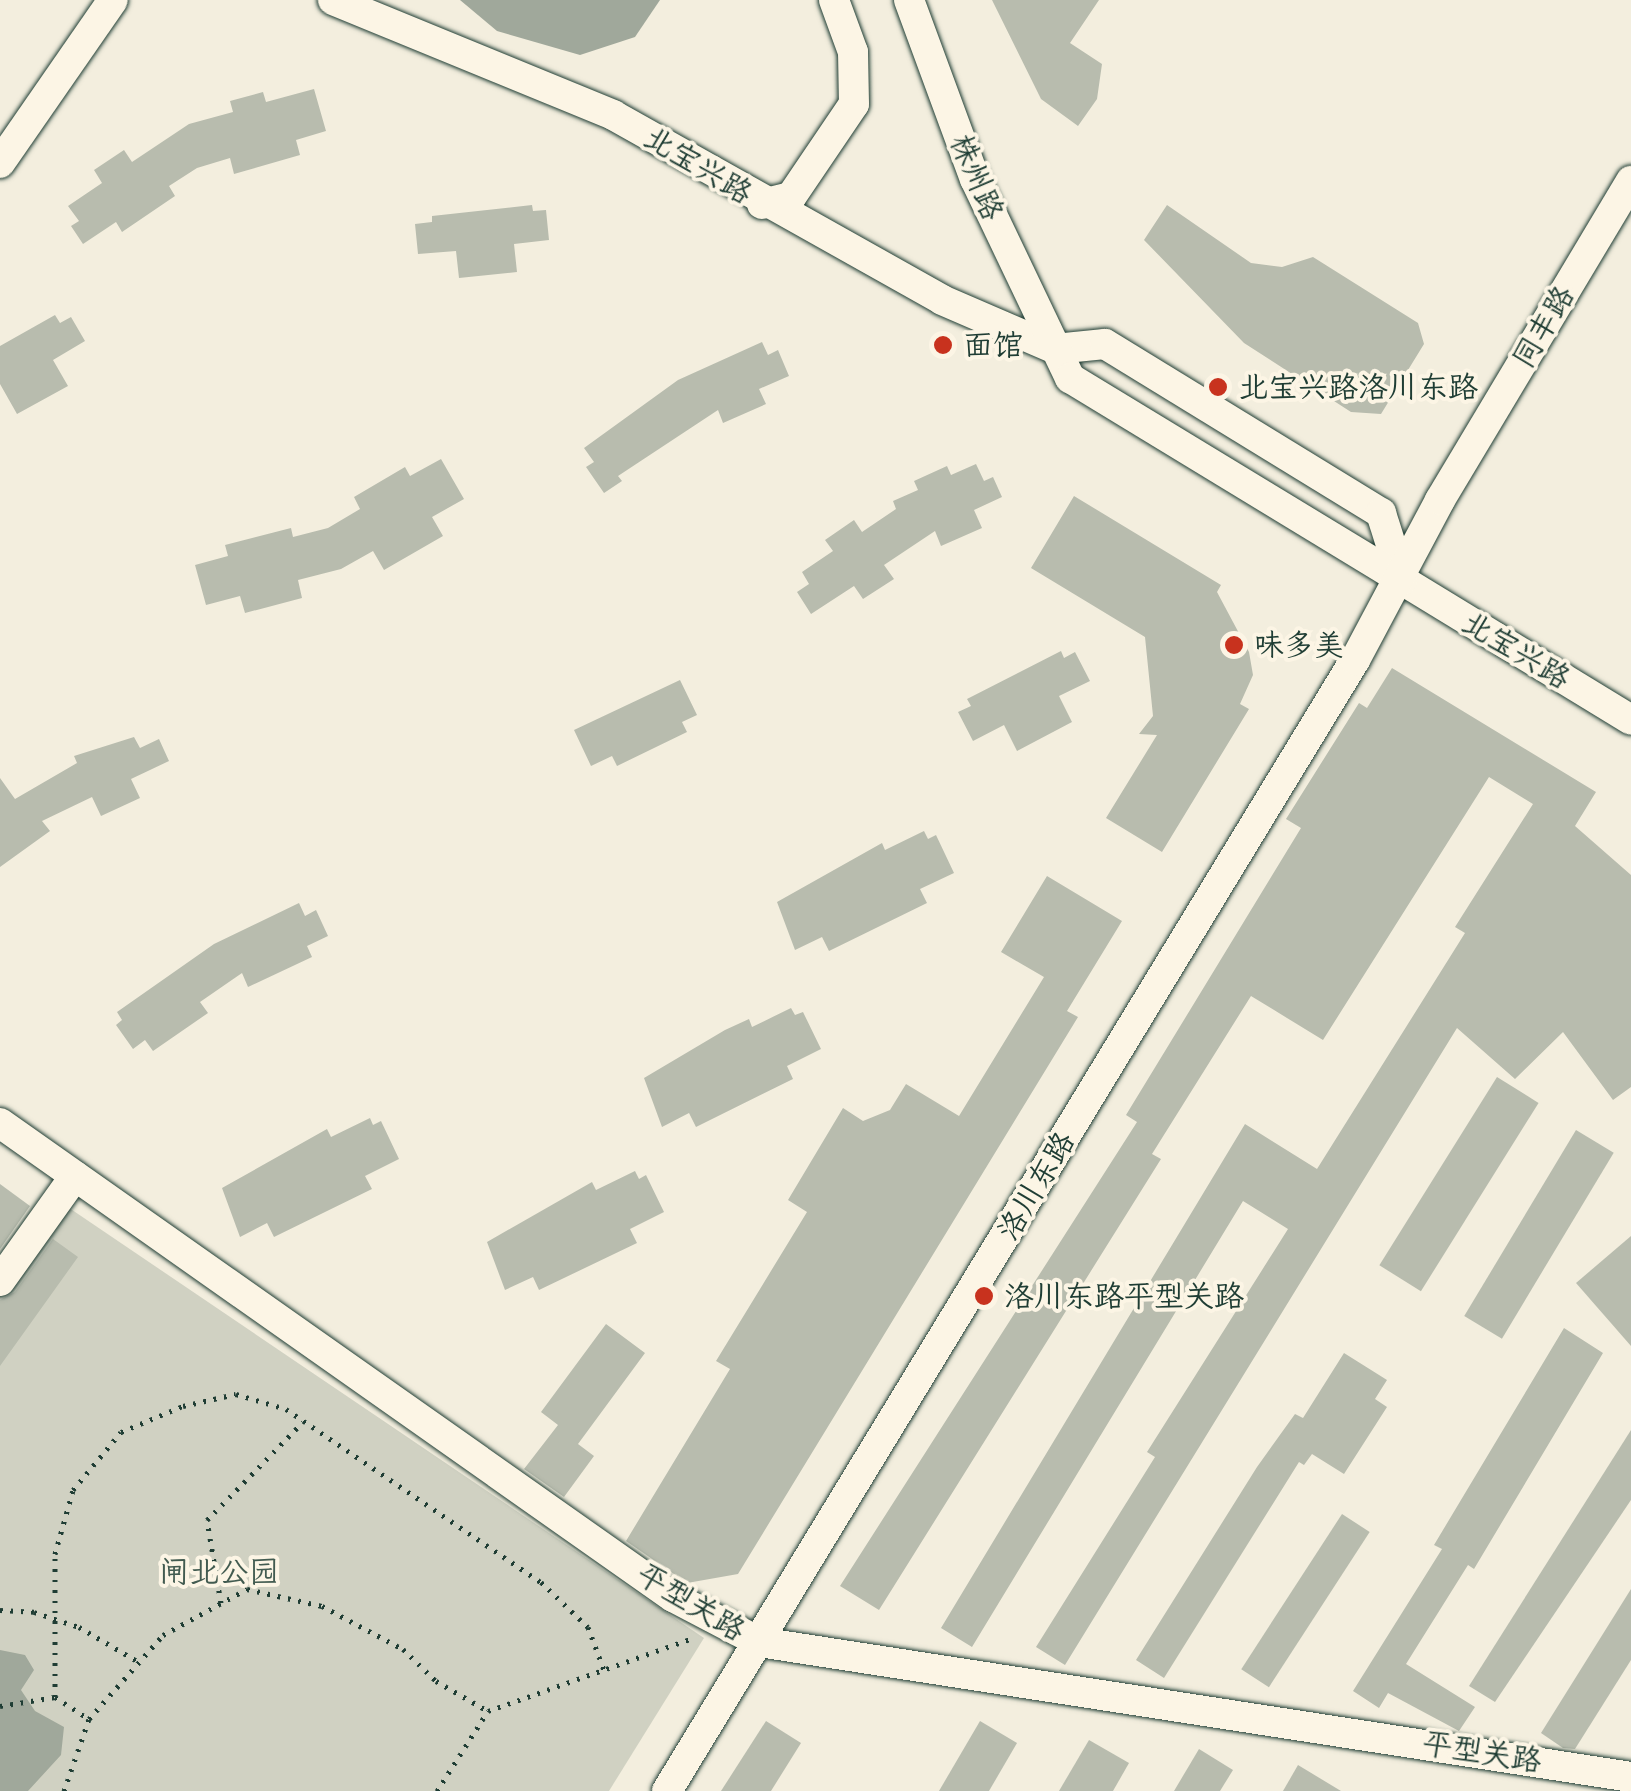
<!DOCTYPE html>
<html>
<head>
<meta charset="utf-8">
<style>
  body { margin:0 }
  #map { position:relative; width:1631px; height:1791px; overflow:hidden; background:#f3eede; font-family:"Shantell Sans","LXGW WenKai TC",sans-serif }
  div>[style] { position:absolute }
  .green>* { inset:0; background:#d0d1c2 }
  .water>* { inset:0; background:#a0a89b }
  .building>* { inset:0; background:#b8bcae; transform-origin:0 0 }
  .path>* { height:5px; margin-top:-2.5px; transform-origin:0; background:repeating-linear-gradient(90deg,#1f3d34 0 2.5px,transparent 0 10.5px) }
  .roads { filter:drop-shadow(0 0 2px #1f3d34) drop-shadow(0 0 2px #1f3d34) }
  .minor>* { height:30px; margin:-15px; padding:0 15px; transform-origin:15px; border-radius:15px; background:#fcf5e5 }
  .dots>* { width:28px; height:28px; translate:-50% -50%; box-sizing:border-box; border:5px solid #fcf5e5; border-radius:50% }
  span { translate:-50% -50%; white-space:nowrap; text-align:center; line-height:1.15; -webkit-text-stroke:8px #fcf5e5; paint-order:stroke }
  .street-label { font-size:30px; color:#1f3d34 }
  .poi-label { font-size:30px; color:#1f3d34 }
  .left { translate:0 -50%; text-align:left }
  .park-label { font-size:30px; color:#425b50 }
</style>
</head>
<body>
<div id="map">
  <div class="green">
    <i style="clip-path:polygon(53px 1197px,704px 1638px,609px 1791px,0 1791px,0 1269px)"></i>
  </div>
  <div class="water">
    <i style="clip-path:polygon(460px 0,660px 0,635px 37px,580px 55px,497px 31px)"></i>
    <i style="clip-path:polygon(0 1650px,25px 1655px,34px 1670px,21px 1690px,35px 1711px,64px 1727px,61px 1755px,28px 1791px,0 1791px)"></i>
  </div>
  <div class="building">
    <i style="clip-path:polygon(992px 0,1099px 0,1070px 43px,1102px 64px,1097px 99px,1078px 126px,1041px 99px)"></i>
    <i style="clip-path:polygon(314px 89px,326px 131px,296px 140px,300px 155px,234px 174px,230px 158px,197px 168px,169px 186px,175px 196px,122px 232px,116px 222px,83px 244px,71px 226px,79px 221px,68px 206px,102px 183px,94px 170px,124px 150px,132px 162px,189px 124px,233px 112px,230px 101px,263px 92px,266px 102px)"></i>
    <i style="clip-path:polygon(532px 205px,533px 211px,546px 210px,549px 240px,514px 244px,517px 272px,459px 278px,456px 251px,418px 254px,415px 224px,432px 222px,432px 216px)"></i>
    <i style="clip-path:polygon(1167px 205px,1251px 263px,1282px 267px,1313px 257px,1418px 323px,1424px 344px,1381px 414px,1351px 412px,1244px 343px,1144px 240px)"></i>
    <i style="clip-path:polygon(55px 315px,60px 323px,71px 317px,85px 341px,53px 360px,68px 386px,17px 414px,0 384px,0 346px)"></i>
    <i style="clip-path:polygon(762px 342px,768px 355px,778px 350px,789px 376px,759px 389px,766px 404px,723px 423px,718px 410px,618px 476px,622px 481px,604px 493px,586px 467px,594px 462px,584px 448px,678px 380px)"></i>
    <i style="clip-path:polygon(441px 459px,464px 499px,432px 517px,443px 536px,384px 570px,373px 551px,341px 569px,298px 580px,302px 598px,245px 613px,240px 596px,206px 605px,195px 565px,228px 556px,225px 545px,291px 528px,293px 537px,328px 528px,360px 509px,354px 497px,405px 467px,410px 476px)"></i>
    <i style="clip-path:polygon(976px 464px,984px 481px,993px 477px,1002px 497px,974px 510px,982px 528px,941px 546px,935px 531px,884px 565px,894px 579px,863px 599px,854px 586px,811px 614px,797px 592px,809px 584px,802px 572px,833px 551px,825px 540px,854px 520px,862px 532px,896px 509px,893px 501px,918px 490px,914px 481px,947px 466px,951px 475px)"></i>
    <i style="clip-path:polygon(1074px 496px,1221px 585px,1217px 592px,1249px 652px,1253px 675px,1240px 704px,1249px 709px,1162px 852px,1106px 818px,1157px 735px,1139px 734px,1153px 716px,1145px 637px,1031px 568px)"></i>
    <i style="clip-path:polygon(1061px 651px,1064px 658px,1075px 652px,1090px 681px,1059px 696px,1072px 722px,1017px 751px,1004px 725px,973px 741px,958px 712px,971px 706px,967px 699px)"></i>
    <i style="clip-path:polygon(1392px 668px,1596px 792px,1575px 826px,1631px 875px,1631px 1087px,1613px 1100px,1563px 1032px,1515px 1079px,1457px 1028px,1065px 1665px,1036px 1647px,1155px 1457px,1147px 1452px,1288px 1229px,1243px 1201px,972px 1647px,941px 1628px,1245px 1124px,1317px 1169px,1465px 933px,1455px 927px,1533px 804px,1489px 777px,1323px 1040px,1251px 996px,1152px 1154px,1161px 1159px,879px 1610px,840px 1586px,1137px 1122px,1126px 1115px,1301px 828px,1286px 819px,1359px 703px,1367px 708px)"></i>
    <i style="clip-path:polygon(680px 680px,697px 715px,682px 722px,687px 732px,617px 766px,612px 756px,591px 766px,574px 730px)"></i>
    <i style="clip-path:polygon(134px 737px,140px 748px,159px 739px,169px 761px,131px 779px,140px 798px,101px 816px,92px 797px,42px 821px,50px 831px,0 867px,0 778px,15px 799px,77px 763px,74px 756px)"></i>
    <i style="clip-path:polygon(924px 831px,928px 839px,936px 835px,954px 873px,920px 889px,927px 903px,829px 951px,822px 937px,795px 950px,777px 902px,882px 843px,885px 850px)"></i>
    <i style="clip-path:polygon(1047px 876px,1122px 921px,1067px 1011px,1078px 1017px,738px 1574px,687px 1583px,626px 1541px,730px 1369px,716px 1361px,807px 1212px,788px 1200px,843px 1108px,863px 1121px,890px 1110px,906px 1084px,959px 1116px,1044px 977px,1001px 952px)"></i>
    <i style="clip-path:polygon(299px 903px,305px 916px,316px 910px,328px 936px,307px 946px,312px 957px,248px 987px,242px 973px,200px 1002px,208px 1013px,153px 1051px,145px 1040px,133px 1049px,116px 1025px,122px 1020px,117px 1012px,214px 944px)"></i>
    <i style="clip-path:polygon(791px 1008px,795px 1015px,803px 1012px,821px 1049px,787px 1066px,793px 1079px,696px 1127px,689px 1113px,662px 1127px,644px 1078px,725px 1030px,749px 1019px,752px 1027px)"></i>
    <i style="left:1497px;top:1077px;width:49px;height:222px;rotate:32deg"></i>
    <i style="clip-path:polygon(370px 1118px,373px 1125px,381px 1121px,399px 1159px,365px 1176px,372px 1189px,274px 1237px,267px 1223px,240px 1237px,222px 1188px,327px 1129px,331px 1137px)"></i>
    <i style="left:1576px;top:1130px;width:44px;height:217px;rotate:31deg"></i>
    <i style="clip-path:polygon(635px 1171px,639px 1179px,646px 1175px,664px 1212px,630px 1229px,637px 1243px,539px 1290px,533px 1277px,505px 1290px,487px 1242px,592px 1182px,596px 1190px)"></i>
    <i style="clip-path:polygon(0 1184px,30px 1206px,0 1249px)"></i>
    <i style="clip-path:polygon(1631px 1236px,1631px 1346px,1576px 1283px)"></i>
    <i style="clip-path:polygon(53px 1239px,78px 1257px,0 1366px,0 1300px,15px 1292px)"></i>
    <i style="clip-path:polygon(606px 1324px,645px 1353px,578px 1444px,594px 1456px,564px 1497px,524px 1469px,558px 1425px,541px 1412px)"></i>
    <i style="clip-path:polygon(1564px 1328px,1603px 1353px,1474px 1569px,1468px 1565px,1406px 1664px,1475px 1707px,1459px 1731px,1388px 1693px,1379px 1708px,1353px 1691px,1442px 1549px,1434px 1545px)"></i>
    <i style="clip-path:polygon(1344px 1353px,1387px 1380px,1375px 1399px,1387px 1407px,1344px 1474px,1312px 1454px,1304px 1465px,1299px 1462px,1164px 1678px,1136px 1660px,1257px 1467px,1295px 1414px,1303px 1418px)"></i>
    <i style="clip-path:polygon(1631px 1430px,1631px 1500px,1495px 1702px,1469px 1686px)"></i>
    <i style="left:1342px;top:1514px;width:33px;height:185px;rotate:33deg"></i>
    <i style="clip-path:polygon(1631px 1589px,1631px 1660px,1575px 1749px,1563px 1748px,1541px 1733px)"></i>
    <i style="clip-path:polygon(766px 1721px,801px 1743px,771px 1791px,721px 1791px)"></i>
    <i style="clip-path:polygon(980px 1721px,1017px 1743px,989px 1791px,939px 1791px)"></i>
    <i style="clip-path:polygon(1089px 1740px,1129px 1763px,1113px 1791px,1059px 1791px)"></i>
    <i style="clip-path:polygon(1199px 1749px,1233px 1770px,1220px 1791px,1174px 1791px)"></i>
    <i style="clip-path:polygon(1298px 1765px,1341px 1791px,1283px 1791px)"></i>
  </div>
  <div class="path">
    <i style="left:221px;top:1603px;width:84px;rotate:-99.6deg"></i>
    <i style="left:207px;top:1520px;width:137px;rotate:-45.6deg"></i>
    <i style="left:0;top:1610px;width:34px;rotate:3deg"></i>
    <i style="left:34px;top:1612px;width:47px;rotate:18.4deg"></i>
    <i style="left:79px;top:1627px;width:69px;rotate:30.3deg"></i>
    <i style="left:55px;top:1697px;width:143px;rotate:-90deg"></i>
    <i style="left:55px;top:1554px;width:66px;rotate:-74.3deg"></i>
    <i style="left:73px;top:1490px;width:75px;rotate:-50.4deg"></i>
    <i style="left:121px;top:1432px;width:67px;rotate:-22.8deg"></i>
    <i style="left:183px;top:1406px;width:54px;rotate:-12.8deg"></i>
    <i style="left:236px;top:1394px;width:52px;rotate:16.7deg"></i>
    <i style="left:286px;top:1409px;width:308px;rotate:34.2deg"></i>
    <i style="left:541px;top:1582px;width:65px;rotate:43.8deg"></i>
    <i style="left:588px;top:1627px;width:46px;rotate:69.6deg"></i>
    <i style="left:0;top:1706px;width:56px;rotate:-9.3deg"></i>
    <i style="left:55px;top:1697px;width:40px;rotate:32.9deg"></i>
    <i style="left:64px;top:1791px;width:76px;rotate:-70.9deg"></i>
    <i style="left:89px;top:1719px;width:112px;rotate:-48.6deg"></i>
    <i style="left:163px;top:1635px;width:96px;rotate:-28.7deg"></i>
    <i style="left:247px;top:1589px;width:77px;rotate:12.8deg"></i>
    <i style="left:322px;top:1606px;width:92px;rotate:28deg"></i>
    <i style="left:403px;top:1649px;width:46px;rotate:44.1deg"></i>
    <i style="left:436px;top:1681px;width:60px;rotate:30deg"></i>
    <i style="left:437px;top:1791px;width:95px;rotate:-57.5deg"></i>
    <i style="left:488px;top:1711px;width:218px;rotate:-19.6deg"></i>
  </div>
  <div class="roads">
    <div class="minor">
      <i style="left:333px;top:0;width:303px;rotate:22.3deg"></i>
      <i style="left:613px;top:115px;width:377px;rotate:29.3deg"></i>
      <i style="left:942px;top:300px;width:123px;rotate:23.4deg"></i>
      <i style="left:1055px;top:349px;width:50px;rotate:-5.7deg"></i>
      <i style="left:1105px;top:344px;width:324px;rotate:31.5deg"></i>
      <i style="left:1381px;top:513px;width:70px;rotate:72.6deg"></i>
      <i style="left:1402px;top:580px;width:268px;rotate:31.4deg"></i>
      <i style="left:909px;top:0;width:191px;rotate:69.8deg"></i>
      <i style="left:975px;top:179px;width:221px;rotate:64.5deg"></i>
      <i style="left:1070px;top:378px;width:389px;rotate:31.3deg"></i>
      <i style="left:0;top:163px;width:198px;rotate:-55.3deg"></i>
      <i style="left:762px;top:204px;width:30px;rotate:-14deg"></i>
      <i style="left:791px;top:197px;width:112px;rotate:-55.9deg"></i>
      <i style="left:854px;top:104px;width:52px;rotate:-91.1deg"></i>
      <i style="left:853px;top:52px;width:55px;rotate:-110.1deg"></i>
      <i style="left:0;top:1123px;width:823px;rotate:35.16deg"></i>
      <i style="left:673px;top:1597px;width:97px;rotate:27.6deg"></i>
      <i style="left:759px;top:1642px;width:882px;rotate:8.8deg"></i>
      <i style="left:0;top:1281px;width:129px;rotate:-54.5deg"></i>
      <i style="left:667px;top:1791px;width:1324px;rotate:-58.69deg"></i>
      <i style="left:1355px;top:660px;width:181px;rotate:-62deg"></i>
      <i style="left:1440px;top:500px;width:372px;rotate:-59.1deg"></i>
    </div>
  </div>
  <div class="dots">
    <i style="left:943px;top:345px;background:#c8321e"></i>
    <i style="left:1218px;top:387px;background:#c8321e"></i>
    <i style="left:1234px;top:645px;background:#c8321e"></i>
    <i style="left:984px;top:1296px;background:#c8321e"></i>
  </div>
  <div class="street-label">
    <span style="left:698px;top:165px;rotate:31deg">北宝兴路</span>
    <span style="left:977px;top:177px;rotate:67deg">株州路</span>
    <span style="left:1543px;top:327px;rotate:-59deg">同丰路</span>
    <span style="left:1516px;top:650px;rotate:31deg">北宝兴路</span>
    <span style="left:1036px;top:1186px;rotate:-59deg">洛川东路</span>
    <span style="left:691px;top:1602px;rotate:31deg">平型关路</span>
    <span style="left:1482px;top:1752px;rotate:9deg">平型关路</span>
  </div>
  <div class="poi-label">
    <span class="left" style="left:963px;top:345px">面馆</span>
    <span class="left" style="left:1238px;top:387px">北宝兴路洛川东路</span>
    <span class="left" style="left:1254px;top:645px">味多美</span>
    <span class="left" style="left:1004px;top:1296px">洛川东路平型关路</span>
  </div>
  <div class="park-label">
    <span style="left:219px;top:1572px">闸北公园</span>
  </div>
</div>
</body>
</html>
